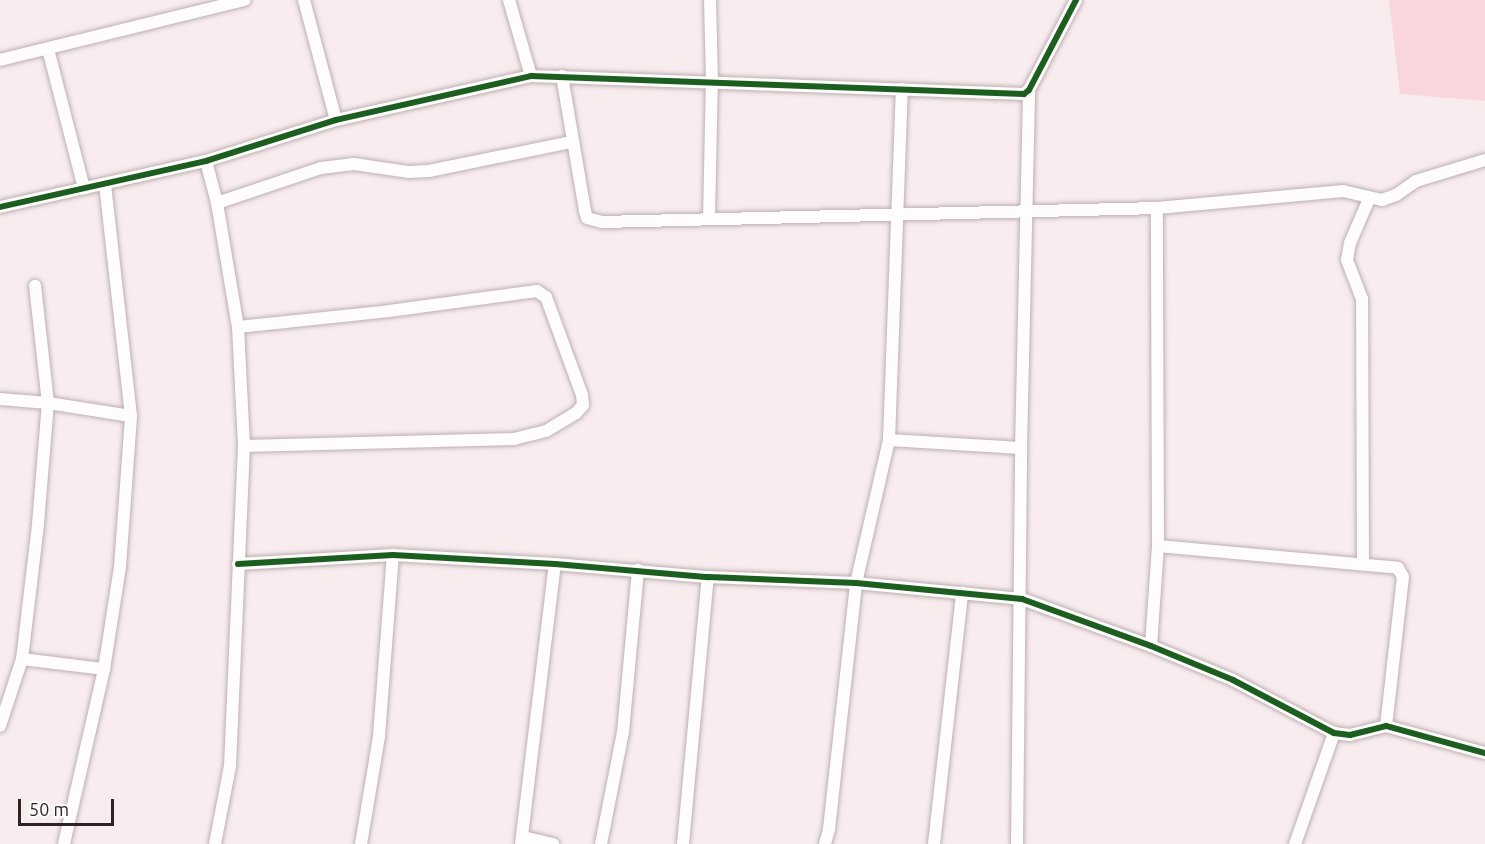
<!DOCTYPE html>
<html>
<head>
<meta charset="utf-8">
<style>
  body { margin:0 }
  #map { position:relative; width:1485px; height:844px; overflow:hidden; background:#f9ecee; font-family:Ubuntu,sans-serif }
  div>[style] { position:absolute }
  .green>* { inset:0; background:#f8d6db }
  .roads { filter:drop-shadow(0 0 2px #bcb0b2) drop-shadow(0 0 2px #bcb0b2) }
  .minor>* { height:12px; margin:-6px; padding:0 6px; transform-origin:6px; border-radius:6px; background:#fefcfc }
  .cycleway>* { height:6px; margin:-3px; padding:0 3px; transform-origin:3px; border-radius:3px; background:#1b5e20 }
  span { translate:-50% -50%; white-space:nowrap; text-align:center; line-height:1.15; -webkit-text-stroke:5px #fbfbfb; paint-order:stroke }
  .scale { position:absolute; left:18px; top:799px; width:96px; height:27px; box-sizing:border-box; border:3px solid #302324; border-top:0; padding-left:8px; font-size:18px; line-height:21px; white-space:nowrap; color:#302324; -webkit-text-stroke:4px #fbfbfb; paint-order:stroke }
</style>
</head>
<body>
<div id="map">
  <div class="green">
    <i style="clip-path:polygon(1389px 0,1485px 0,1485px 101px,1400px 94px)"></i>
  </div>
  <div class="roads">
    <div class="minor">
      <i style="left:304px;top:0;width:124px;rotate:75.1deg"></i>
      <i style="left:509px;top:0;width:79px;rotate:73.9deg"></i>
      <i style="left:48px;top:49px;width:144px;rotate:75.5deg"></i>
      <i style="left:0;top:60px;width:252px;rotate:-13.8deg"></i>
      <i style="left:562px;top:76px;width:137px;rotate:80.3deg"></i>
      <i style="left:585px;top:211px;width:7px;rotate:74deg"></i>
      <i style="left:587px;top:218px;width:16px;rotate:15deg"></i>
      <i style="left:602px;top:222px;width:555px;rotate:-1.44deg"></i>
      <i style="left:1157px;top:208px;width:187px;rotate:-5.2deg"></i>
      <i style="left:1343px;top:191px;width:40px;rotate:13deg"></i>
      <i style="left:1382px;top:200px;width:15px;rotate:-20deg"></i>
      <i style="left:1396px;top:195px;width:24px;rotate:-35deg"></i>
      <i style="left:1416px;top:181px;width:72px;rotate:-16.9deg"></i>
      <i style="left:206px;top:161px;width:43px;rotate:75.3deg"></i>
      <i style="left:217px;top:203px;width:126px;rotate:80.4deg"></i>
      <i style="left:238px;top:327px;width:119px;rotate:87.1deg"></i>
      <i style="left:244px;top:446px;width:320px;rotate:92.5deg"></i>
      <i style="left:230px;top:766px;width:79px;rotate:100.9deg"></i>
      <i style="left:217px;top:203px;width:110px;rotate:-18.6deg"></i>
      <i style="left:321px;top:168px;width:33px;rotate:-7deg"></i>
      <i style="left:354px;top:164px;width:56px;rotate:8.3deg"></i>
      <i style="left:409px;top:172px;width:20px;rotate:-3deg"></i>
      <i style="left:429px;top:171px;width:146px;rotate:-11.5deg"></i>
      <i style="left:0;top:207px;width:211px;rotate:-12.6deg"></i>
      <i style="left:206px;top:161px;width:136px;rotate:-17.5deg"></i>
      <i style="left:336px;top:120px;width:200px;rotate:-12.7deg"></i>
      <i style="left:531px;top:76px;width:493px;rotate:2.1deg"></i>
      <i style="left:1024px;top:94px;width:6px;rotate:-39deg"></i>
      <i style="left:1029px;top:90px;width:102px;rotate:-62.4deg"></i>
      <i style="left:709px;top:219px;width:138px;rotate:-88.8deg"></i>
      <i style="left:712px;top:81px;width:81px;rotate:-91.4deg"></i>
      <i style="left:238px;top:327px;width:152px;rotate:-6deg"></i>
      <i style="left:389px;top:311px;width:149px;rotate:-7.7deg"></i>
      <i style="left:537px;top:291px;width:11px;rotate:34deg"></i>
      <i style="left:546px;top:297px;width:104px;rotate:69.8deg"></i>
      <i style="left:582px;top:395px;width:10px;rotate:84deg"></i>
      <i style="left:583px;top:405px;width:11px;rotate:131deg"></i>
      <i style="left:576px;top:413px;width:35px;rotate:149deg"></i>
      <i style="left:546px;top:431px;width:33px;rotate:166deg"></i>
      <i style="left:514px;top:439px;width:270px;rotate:178.5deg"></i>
      <i style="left:0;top:399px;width:48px;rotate:4.8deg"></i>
      <i style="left:48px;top:403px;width:84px;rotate:8.9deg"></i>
      <i style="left:889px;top:440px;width:132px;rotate:3.5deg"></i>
      <i style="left:1158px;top:546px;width:241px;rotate:5.2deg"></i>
      <i style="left:1398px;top:568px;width:10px;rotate:61deg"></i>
      <i style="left:1403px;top:577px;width:150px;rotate:96.5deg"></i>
      <i style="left:238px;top:564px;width:155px;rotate:-3.3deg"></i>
      <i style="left:393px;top:555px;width:162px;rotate:3.2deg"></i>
      <i style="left:555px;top:564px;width:154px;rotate:4.9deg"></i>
      <i style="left:708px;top:577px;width:148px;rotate:2.3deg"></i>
      <i style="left:856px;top:583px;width:167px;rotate:5.5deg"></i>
      <i style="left:1022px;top:599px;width:137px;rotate:20deg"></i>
      <i style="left:1151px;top:646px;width:89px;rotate:22.5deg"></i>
      <i style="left:1233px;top:680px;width:114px;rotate:27.7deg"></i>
      <i style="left:1334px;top:733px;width:16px;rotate:7deg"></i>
      <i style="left:1350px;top:735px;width:37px;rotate:-14deg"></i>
      <i style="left:1386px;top:726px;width:103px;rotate:15.3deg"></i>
      <i style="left:1363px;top:564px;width:265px;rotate:-90.2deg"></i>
      <i style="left:1362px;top:299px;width:42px;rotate:-111deg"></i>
      <i style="left:1347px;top:260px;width:17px;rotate:-80deg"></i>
      <i style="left:1350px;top:243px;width:48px;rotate:-66.6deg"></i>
      <i style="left:1151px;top:646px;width:100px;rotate:-86deg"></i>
      <i style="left:1158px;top:546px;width:338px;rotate:-90.2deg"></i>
      <i style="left:22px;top:659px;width:83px;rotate:7deg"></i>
      <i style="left:0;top:726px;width:71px;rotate:-71.8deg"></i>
      <i style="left:22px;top:659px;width:136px;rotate:-83.2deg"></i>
      <i style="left:38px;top:524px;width:121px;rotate:-85.3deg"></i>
      <i style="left:48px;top:403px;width:118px;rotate:-96.3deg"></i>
      <i style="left:523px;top:837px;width:31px;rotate:13deg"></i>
      <i style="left:64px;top:844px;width:180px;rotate:-77.1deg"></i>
      <i style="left:104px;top:669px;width:103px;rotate:-81.1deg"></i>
      <i style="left:120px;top:567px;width:151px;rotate:-85.8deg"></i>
      <i style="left:131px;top:416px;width:233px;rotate:-96.4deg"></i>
      <i style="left:361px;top:844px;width:109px;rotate:-80.5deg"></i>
      <i style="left:379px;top:736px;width:182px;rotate:-85.6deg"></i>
      <i style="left:521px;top:844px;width:282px;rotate:-83.1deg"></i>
      <i style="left:601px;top:844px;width:114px;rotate:-78.9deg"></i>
      <i style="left:623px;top:732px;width:163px;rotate:-84.7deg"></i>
      <i style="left:683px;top:844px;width:268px;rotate:-84.7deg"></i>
      <i style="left:825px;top:844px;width:16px;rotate:-75deg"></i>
      <i style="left:829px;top:829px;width:247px;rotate:-83.7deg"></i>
      <i style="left:856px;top:583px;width:147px;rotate:-77deg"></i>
      <i style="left:889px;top:440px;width:351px;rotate:-87.9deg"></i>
      <i style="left:934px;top:844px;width:253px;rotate:-83.6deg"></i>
      <i style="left:1017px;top:844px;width:396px;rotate:-89.4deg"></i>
      <i style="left:1021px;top:448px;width:358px;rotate:-88.7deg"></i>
      <i style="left:1295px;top:844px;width:118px;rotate:-70.6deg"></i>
    </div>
  </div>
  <div class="cycleway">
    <i style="left:0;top:207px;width:211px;rotate:-12.6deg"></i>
    <i style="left:206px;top:161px;width:136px;rotate:-17.5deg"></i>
    <i style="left:336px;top:120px;width:200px;rotate:-12.7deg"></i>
    <i style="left:531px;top:76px;width:493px;rotate:2.1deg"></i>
    <i style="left:1024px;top:94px;width:6px;rotate:-39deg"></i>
    <i style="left:1029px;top:90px;width:102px;rotate:-62.4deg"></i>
    <i style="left:238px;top:564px;width:155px;rotate:-3.3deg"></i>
    <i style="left:393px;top:555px;width:162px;rotate:3.2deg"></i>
    <i style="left:555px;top:564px;width:154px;rotate:4.9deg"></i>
    <i style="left:708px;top:577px;width:148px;rotate:2.3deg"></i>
    <i style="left:856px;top:583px;width:167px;rotate:5.5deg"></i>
    <i style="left:1022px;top:599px;width:137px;rotate:20deg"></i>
    <i style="left:1151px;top:646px;width:89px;rotate:22.5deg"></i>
    <i style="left:1233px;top:680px;width:114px;rotate:27.7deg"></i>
    <i style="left:1334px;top:733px;width:16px;rotate:7deg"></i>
    <i style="left:1350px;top:735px;width:37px;rotate:-14deg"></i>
    <i style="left:1386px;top:726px;width:103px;rotate:15.3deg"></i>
  </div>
  <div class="scale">50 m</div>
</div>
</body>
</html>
